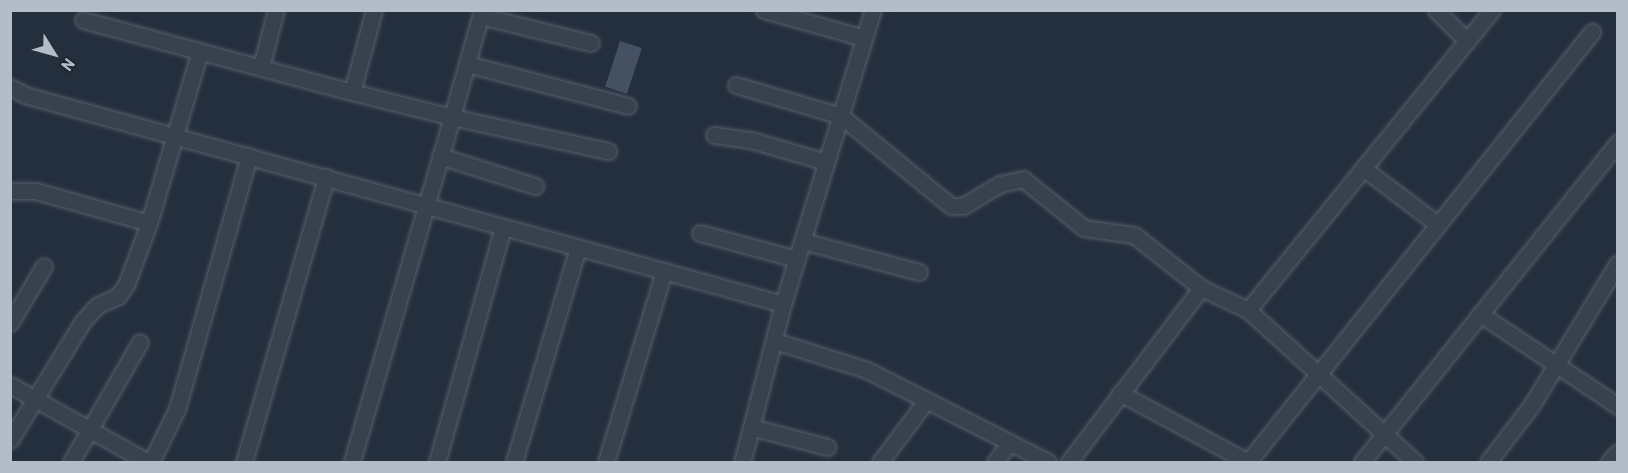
<!DOCTYPE html>
<html>
<head>
<meta charset="utf-8">
<style>
  body { margin:0 }
  #map { position:relative; width:1628px; height:473px; overflow:hidden; background:#242f3e; font-family:Barlow,sans-serif }
  div>[style] { position:absolute }
  .building>* { inset:0; background:#455162; transform-origin:0 0 }
  .roads { filter:drop-shadow(0 0 2px #565f6c) drop-shadow(0 0 2px #565f6c) }
  .minor>* { height:15px; margin:-7.5px; padding:0 7.5px; transform-origin:7.5px; border-radius:7.5px; background:#38414e }
  span { translate:-50% -50%; white-space:nowrap; text-align:center; line-height:1.15; -webkit-text-stroke:6px #1d2633; paint-order:stroke }
  .frame { position:absolute; inset:0; border:12px solid #b4bcc9; pointer-events:none }
  .north { position:absolute; left:24px; top:24px; width:60px; height:60px; -webkit-text-stroke:4px #1d2633; paint-order:stroke; rotate:127deg; font-size:16px; font-weight:700; line-height:24px; text-align:center; color:#b4bcc9 }
  .north::after { content:''; display:block; margin:auto; width:21px; height:27px; background:#b4bcc9; clip-path:polygon(50% 0,100% 100%,50% 72%,0 100%) }
</style>
</head>
<body>
<div id="map">
  <div class="building">
    <i style="left:620px;top:41px;width:23px;height:48px;rotate:18deg"></i>
  </div>
  <div class="roads">
    <div class="minor">
      <i style="left:482px;top:10px;width:111px;rotate:105.7deg"></i>
      <i style="left:452px;top:117px;width:160px;rotate:12.3deg"></i>
      <i style="left:764px;top:10px;width:104px;rotate:15.6deg"></i>
      <i style="left:1436px;top:10px;width:44px;rotate:45deg"></i>
      <i style="left:481px;top:16px;width:113px;rotate:13.8deg"></i>
      <i style="left:83px;top:20px;width:278px;rotate:15deg"></i>
      <i style="left:352px;top:92px;width:85px;rotate:-75deg"></i>
      <i style="left:467px;top:64px;width:166px;rotate:14.6deg"></i>
      <i style="left:261px;top:67px;width:59px;rotate:-75.3deg"></i>
      <i style="left:736px;top:85px;width:109px;rotate:16.4deg"></i>
      <i style="left:841px;top:116px;width:142px;rotate:39.3deg"></i>
      <i style="left:951px;top:206px;width:12px"></i>
      <i style="left:963px;top:206px;width:43px;rotate:-30.7deg"></i>
      <i style="left:1000px;top:184px;width:24px;rotate:-12deg"></i>
      <i style="left:1023px;top:179px;width:78px;rotate:38.8deg"></i>
      <i style="left:1084px;top:228px;width:50px;rotate:8deg"></i>
      <i style="left:1134px;top:235px;width:85px;rotate:38.3deg"></i>
      <i style="left:1201px;top:288px;width:52px;rotate:25.1deg"></i>
      <i style="left:1248px;top:310px;width:226px;rotate:42.3deg"></i>
      <i style="left:10px;top:87px;width:17px;rotate:28deg"></i>
      <i style="left:25px;top:95px;width:786px;rotate:15.41deg"></i>
      <i style="left:783px;top:304px;width:163px;rotate:104.5deg"></i>
      <i style="left:352px;top:92px;width:103px;rotate:14deg"></i>
      <i style="left:452px;top:117px;width:359px;rotate:106.2deg"></i>
      <i style="left:714px;top:135px;width:37px;rotate:8deg"></i>
      <i style="left:751px;top:140px;width:78px;rotate:16.3deg"></i>
      <i style="left:440px;top:156px;width:100px;rotate:17.5deg"></i>
      <i style="left:1363px;top:168px;width:93px;rotate:37.1deg"></i>
      <i style="left:10px;top:191px;width:26px"></i>
      <i style="left:36px;top:191px;width:117px;rotate:15.8deg"></i>
      <i style="left:700px;top:233px;width:100px;rotate:15deg"></i>
      <i style="left:803px;top:241px;width:120px;rotate:15deg"></i>
      <i style="left:783px;top:304px;width:307px;rotate:-73deg"></i>
      <i style="left:1248px;top:310px;width:387px;rotate:-50.9deg"></i>
      <i style="left:1480px;top:314px;width:166px;rotate:33.7deg"></i>
      <i style="left:10px;top:323px;width:66px;rotate:-59.2deg"></i>
      <i style="left:775px;top:341px;width:96px;rotate:17.5deg"></i>
      <i style="left:867px;top:370px;width:203px;rotate:26.9deg"></i>
      <i style="left:10px;top:385px;width:158px;rotate:29.2deg"></i>
      <i style="left:1120px;top:393px;width:145px;rotate:28.3deg"></i>
      <i style="left:751px;top:427px;width:79px;rotate:14.7deg"></i>
      <i style="left:10px;top:440px;width:140px;rotate:-58.5deg"></i>
      <i style="left:83px;top:321px;width:22px;rotate:-47deg"></i>
      <i style="left:98px;top:305px;width:22px;rotate:-24deg"></i>
      <i style="left:118px;top:296px;width:14px;rotate:-54deg"></i>
      <i style="left:126px;top:285px;width:66px;rotate:-69.6deg"></i>
      <i style="left:149px;top:223px;width:179px;rotate:-73.5deg"></i>
      <i style="left:71px;top:462px;width:138px;rotate:-60.1deg"></i>
      <i style="left:151px;top:462px;width:59px;rotate:-63.9deg"></i>
      <i style="left:177px;top:409px;width:263px;rotate:-74.1deg"></i>
      <i style="left:244px;top:462px;width:297px;rotate:-73.9deg"></i>
      <i style="left:437px;top:462px;width:244px;rotate:-74.3deg"></i>
      <i style="left:514px;top:462px;width:224px;rotate:-73.4deg"></i>
      <i style="left:606px;top:462px;width:200px;rotate:-73.1deg"></i>
      <i style="left:880px;top:462px;width:75px;rotate:-53.1deg"></i>
      <i style="left:995px;top:462px;width:23px;rotate:-52deg"></i>
      <i style="left:1069px;top:462px;width:218px;rotate:-52.8deg"></i>
      <i style="left:1248px;top:462px;width:551px;rotate:-51.34deg"></i>
      <i style="left:1362px;top:462px;width:410px;rotate:-51.3deg"></i>
      <i style="left:1488px;top:462px;width:71px;rotate:-52.5deg"></i>
      <i style="left:1531px;top:406px;width:167px;rotate:-58.7deg"></i>
      <i style="left:1609px;top:462px;width:13px;rotate:-48deg"></i>
    </div>
  </div>
  <div class="frame"></div>
  <div class="north">N</div>
</div>
</body>
</html>
